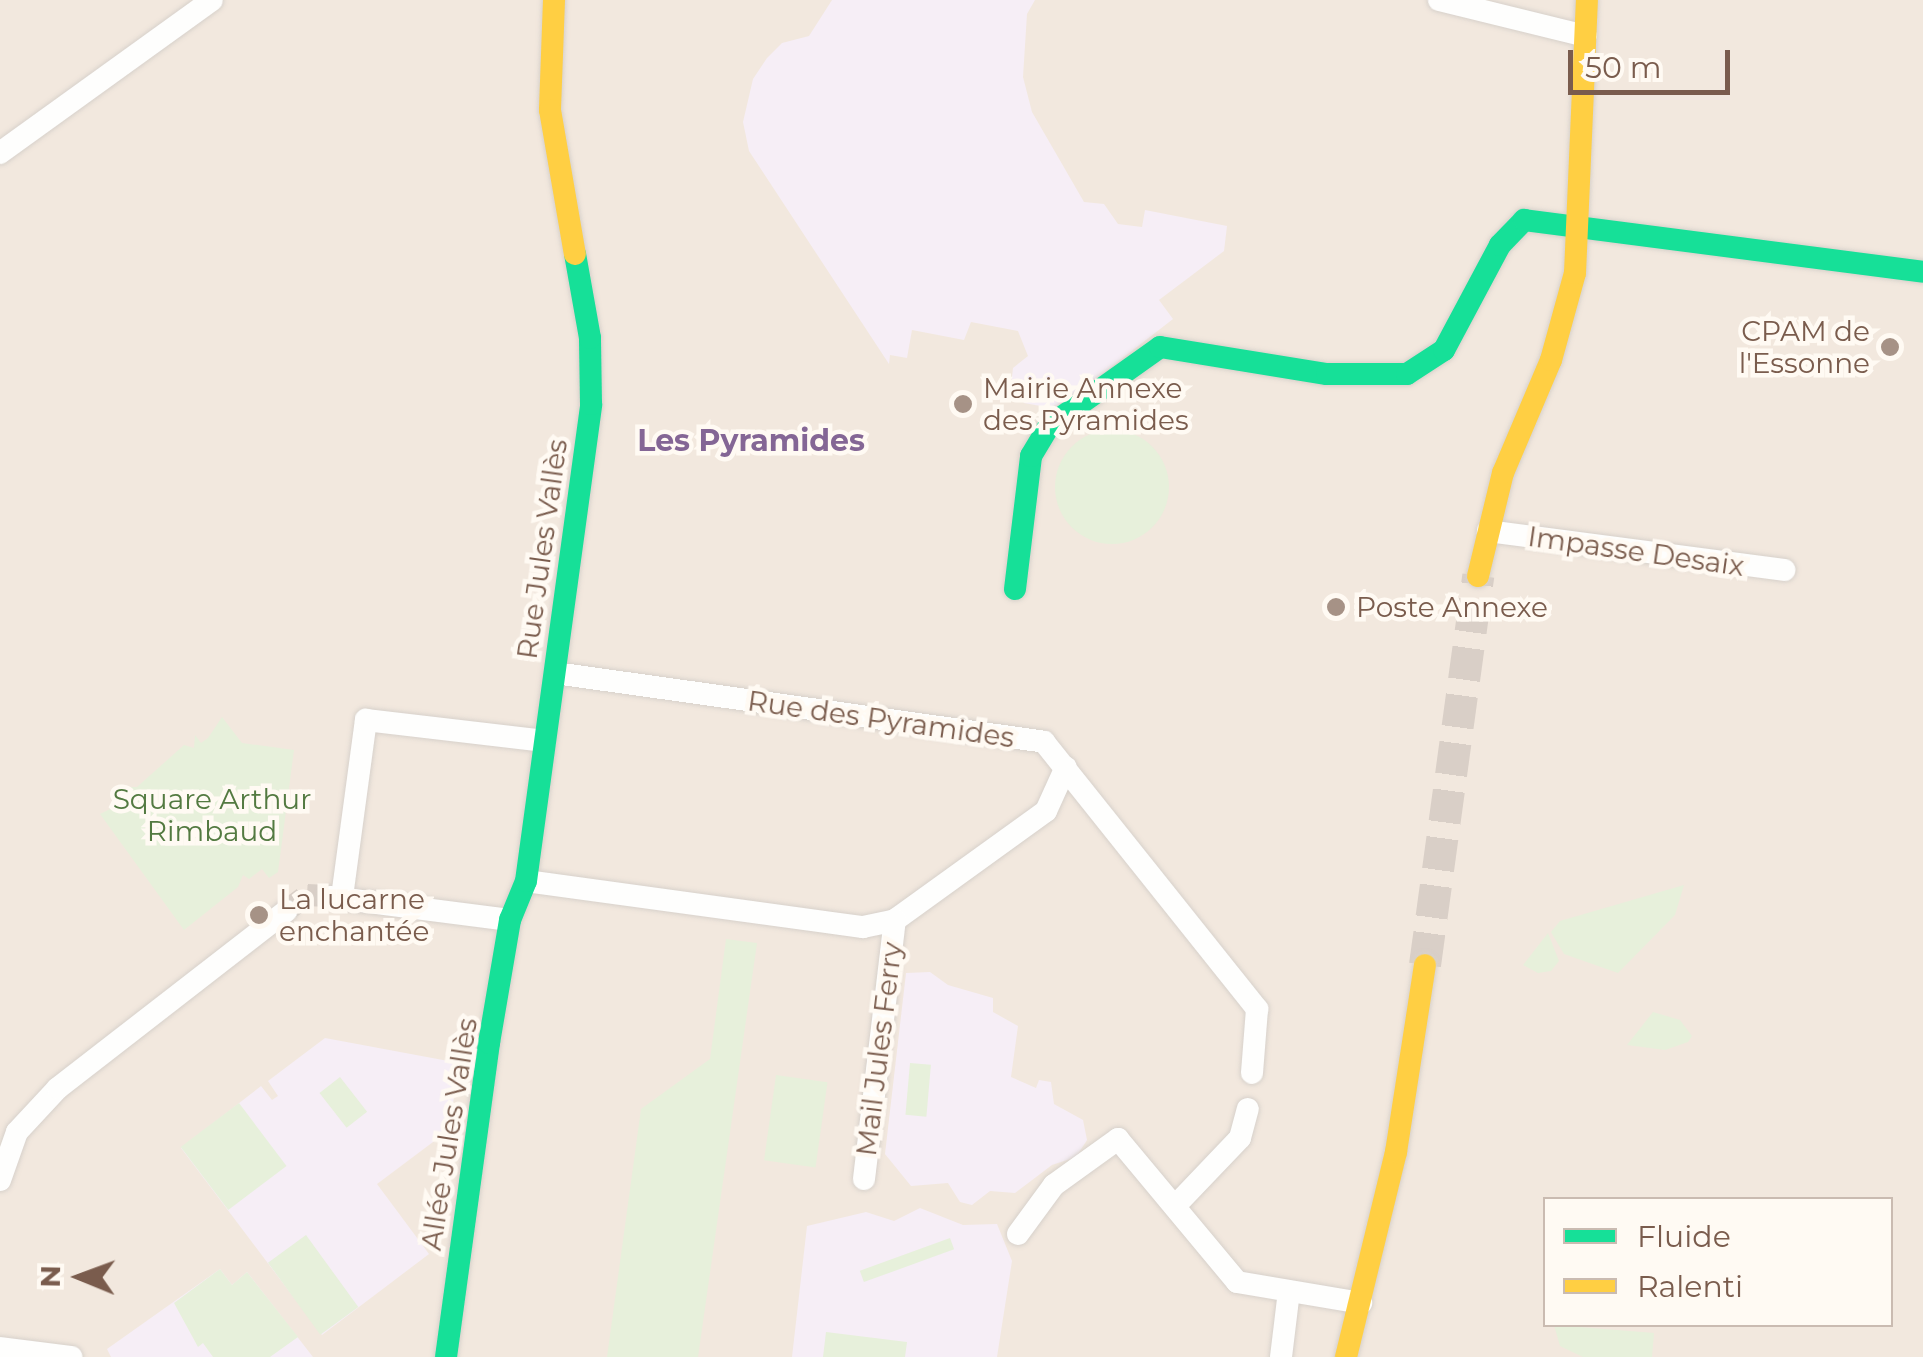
<!DOCTYPE html>
<html>
<head>
<meta charset="utf-8">
<style>
  body { margin:0 }
  #map { position:relative; width:1923px; height:1357px; overflow:hidden; background:#f9f5f0; font-family:Montserrat,sans-serif }
  div>[style] { position:absolute }
  .residential>* { inset:0; background:#f2e8de }
  .education>* { inset:0; background:#f6eef6 }
  .green>* { inset:0; background:#e7f0db; transform-origin:0 0 }
  .round { border-radius:50% }
  .street-tunnel>* { height:22px; margin-top:-11px; transform-origin:0; background:repeating-linear-gradient(90deg,#d9cfc7 0 22px,transparent 0 33px) }
  .secondary-tunnel>* { height:32px; margin-top:-16px; transform-origin:0; background:repeating-linear-gradient(90deg,#d9cfc7 0 32px,transparent 0 48px) }
  .roads { filter:drop-shadow(0 0 2px #d7d1cb) drop-shadow(0 0 2px #d7d1cb) }
  .street>* { height:22px; margin:-11px; padding:0 11px; transform-origin:11px; border-radius:11px; background:#fefefd }
  .fast>* { height:22px; margin:-11px; padding:0 11px; transform-origin:11px; border-radius:11px; background:#16e098 }
  .slow>* { height:22px; margin:-11px; padding:0 11px; transform-origin:11px; border-radius:11px; background:#ffcf43 }
  .dots>* { width:28px; height:28px; translate:-50% -50%; box-sizing:border-box; border:5px solid #fffaf3; border-radius:50% }
  span { translate:-50% -50%; white-space:nowrap; text-align:center; line-height:1.15; -webkit-text-stroke:9px #fffaf3; paint-order:stroke }
  .poi-label { font-size:28px; color:#7a5c4d }
  .right { translate:-100% -50%; text-align:right }
  .left { translate:0 -50%; text-align:left }
  .street-label { font-size:28px; color:#7a5c4d }
  .park-label { font-size:28px; color:#537a41 }
  .neighbourhood-label { font-size:30px; color:#846695; font-weight:700 }
  .legend { position:absolute; left:1543px; top:1197px; width:350px; height:130px; box-sizing:border-box; background:#fffaf3; border:2px solid #cabbb1; margin:0; padding:12px 18px; list-style:none; font-size:30px; color:#7a5c4d }
  .legend li { display:flex; align-items:center; gap:20px; height:50px }
  .legend b { width:50px; border:2px solid #cabbb1 }
  .north { position:absolute; left:30px; top:1227px; width:100px; height:100px; -webkit-text-stroke:8px #fffaf3; paint-order:stroke; rotate:271deg; font-size:28px; font-weight:700; line-height:40px; text-align:center; color:#7a5c4d }
  .north::after { content:''; display:block; margin:auto; width:35px; height:45px; background:#7a5c4d; clip-path:polygon(50% 0,100% 100%,50% 72%,0 100%) }
  .scale { position:absolute; left:1568px; top:50px; width:162px; height:45px; box-sizing:border-box; border:5px solid #7a5c4d; border-top:0; padding-left:12px; font-size:30px; line-height:35px; white-space:nowrap; color:#7a5c4d; -webkit-text-stroke:8px #fffaf3; paint-order:stroke }
</style>
</head>
<body>
<div id="map">
  <div class="residential">
    <i style="clip-path:polygon(evenodd,0 0,1923px 0,1923px 1357px,0 1357px,0 0,1546px 1200px,1890px 1200px,1890px 1324px,1546px 1324px,1546px 1200px)"></i>
  </div>
  <div class="education">
    <i style="clip-path:polygon(832px 0,1035px 0,1027px 14px,1023px 77px,1032px 112px,1084px 202px,1104px 204px,1118px 224px,1142px 227px,1145px 210px,1227px 226px,1224px 251px,1159px 300px,1173px 319px,1057px 409px,1024px 403px,1011px 385px,1013px 368px,1028px 356px,1018px 331px,971px 322px,964px 340px,912px 330px,907px 358px,890px 355px,889px 364px,749px 151px,743px 122px,753px 79px,767px 58px,782px 43px,809px 36px)"></i>
    <i style="clip-path:polygon(930px 972px,948px 985px,993px 998px,993px 1012px,1018px 1026px,1011px 1077px,1036px 1088px,1039px 1080px,1051px 1082px,1054px 1104px,1083px 1120px,1087px 1140px,1076px 1157px,1052px 1165px,1015px 1193px,990px 1191px,972px 1205px,960px 1202px,948px 1183px,911px 1186px,885px 1154px,906px 973px)"></i>
    <i style="clip-path:polygon(325px 1038px,459px 1063px,449px 1130px,377px 1184px,429px 1254px,322px 1335px,181px 1148px,261px 1086px,272px 1100px,278px 1096px,268px 1081px)"></i>
    <i style="clip-path:polygon(920px 1208px,963px 1225px,997px 1224px,1012px 1261px,997px 1357px,792px 1357px,807px 1226px,866px 1212px,894px 1221px)"></i>
    <i style="clip-path:polygon(220px 1269px,232px 1285px,247px 1272px,313px 1357px,111px 1357px,107px 1349px)"></i>
  </div>
  <div class="green">
    <i class="round" style="left:1055px;top:430px;width:114px;height:114px"></i>
    <i style="clip-path:polygon(222px 717px,242px 743px,294px 750px,278px 872px,269px 878px,262px 869px,249px 879px,243px 875px,238px 887px,184px 930px,100px 814px,124px 802px,119px 795px,131px 796px,128px 787px,137px 787px,184px 745px,194px 748px,195px 735px,201px 743px,208px 738px)"></i>
    <i style="clip-path:polygon(1684px 885px,1675px 915px,1618px 973px,1564px 954px,1551px 932px,1560px 921px)"></i>
    <i style="clip-path:polygon(1548px 933px,1559px 961px,1551px 971px,1538px 973px,1523px 965px)"></i>
    <i style="clip-path:polygon(726px 939px,757px 943px,698px 1357px,607px 1357px,641px 1109px,710px 1059px)"></i>
    <i style="clip-path:polygon(1653px 1012px,1680px 1020px,1692px 1036px,1688px 1042px,1665px 1050px,1627px 1045px)"></i>
    <i style="left:910px;top:1063px;width:21px;height:52px;rotate:5deg"></i>
    <i style="left:776px;top:1075px;width:52px;height:86px;rotate:8deg"></i>
    <i style="left:340px;top:1077px;width:44px;height:26px;rotate:52deg"></i>
    <i style="left:239px;top:1103px;width:79px;height:73px;rotate:53deg"></i>
    <i style="left:306px;top:1235px;width:89px;height:47px;rotate:54deg"></i>
    <i style="left:950px;top:1238px;width:12px;height:96px;rotate:70deg"></i>
    <i style="clip-path:polygon(220px 1269px,232px 1285px,247px 1272px,298px 1337px,270px 1357px,213px 1357px,203px 1343px,198px 1347px,174px 1303px)"></i>
    <i style="clip-path:polygon(1554px 1325px,1654px 1333px,1652px 1357px,1583px 1357px,1560px 1346px)"></i>
    <i style="clip-path:polygon(826px 1332px,907px 1342px,905px 1357px,823px 1357px)"></i>
  </div>
  <div class="street-tunnel">
    <i style="left:286px;top:911px;width:26px;rotate:-37deg"></i>
    <i style="left:307px;top:895px;width:21px;rotate:3deg"></i>
  </div>
  <div class="secondary-tunnel">
    <i style="left:1425px;top:965px;width:393px;rotate:-82.2deg"></i>
  </div>
  <div class="roads">
    <div class="street">
      <i style="left:1439px;top:0;width:151px;rotate:13.8deg"></i>
      <i style="left:0;top:153px;width:261px;rotate:-35.8deg"></i>
      <i style="left:1488px;top:531px;width:299px;rotate:7.5deg"></i>
      <i style="left:555px;top:673px;width:494px;rotate:8deg"></i>
      <i style="left:1044px;top:742px;width:342px;rotate:51.4deg"></i>
      <i style="left:1257px;top:1009px;width:64px;rotate:94.5deg"></i>
      <i style="left:526px;top:881px;width:340px;rotate:7.8deg"></i>
      <i style="left:863px;top:927px;width:33px;rotate:-12deg"></i>
      <i style="left:895px;top:920px;width:186px;rotate:-35.8deg"></i>
      <i style="left:1046px;top:811px;width:48px;rotate:-65.6deg"></i>
      <i style="left:330px;top:897px;width:181px;rotate:7.3deg"></i>
      <i style="left:342px;top:897px;width:179px;rotate:-82.3deg"></i>
      <i style="left:366px;top:720px;width:180px;rotate:6.7deg"></i>
      <i style="left:864px;top:1179px;width:261px;rotate:-83.2deg"></i>
      <i style="left:0;top:1180px;width:51px;rotate:-70.5deg"></i>
      <i style="left:17px;top:1132px;width:60px;rotate:-47deg"></i>
      <i style="left:58px;top:1088px;width:289px;rotate:-37.8deg"></i>
      <i style="left:1177px;top:1204px;width:91px;rotate:-46.3deg"></i>
      <i style="left:1240px;top:1138px;width:30px;rotate:-75deg"></i>
      <i style="left:1018px;top:1234px;width:61px;rotate:-53.7deg"></i>
      <i style="left:1054px;top:1185px;width:79px;rotate:-35.7deg"></i>
      <i style="left:1118px;top:1139px;width:186px;rotate:50.2deg"></i>
      <i style="left:1237px;top:1282px;width:126px;rotate:9.6deg"></i>
      <i style="left:0;top:1348px;width:72px;rotate:7.2deg"></i>
      <i style="left:1281px;top:1357px;width:66px;rotate:-83.1deg"></i>
    </div>
    <div class="fast">
      <i style="left:1015px;top:589px;width:134px;rotate:-83.1deg"></i>
      <i style="left:1031px;top:456px;width:35px;rotate:-59deg"></i>
      <i style="left:1049px;top:426px;width:136px;rotate:-35.4deg"></i>
      <i style="left:1160px;top:347px;width:169px;rotate:9.2deg"></i>
      <i style="left:1327px;top:374px;width:80px"></i>
      <i style="left:1407px;top:374px;width:44px;rotate:-33deg"></i>
      <i style="left:1444px;top:350px;width:119px;rotate:-61.9deg"></i>
      <i style="left:1500px;top:245px;width:35px;rotate:-46deg"></i>
      <i style="left:1524px;top:220px;width:402px;rotate:7.4deg"></i>
      <i style="left:446px;top:1357px;width:317px;rotate:-82.2deg"></i>
      <i style="left:489px;top:1043px;width:125px;rotate:-80.3deg"></i>
      <i style="left:510px;top:920px;width:42px;rotate:-67.7deg"></i>
      <i style="left:526px;top:881px;width:481px;rotate:-82.2deg"></i>
      <i style="left:591px;top:404px;width:66px;rotate:-90.9deg"></i>
      <i style="left:590px;top:338px;width:85px;rotate:-100.1deg"></i>
    </div>
    <div class="slow">
      <i style="left:554px;top:0;width:110px;rotate:92.1deg"></i>
      <i style="left:550px;top:110px;width:146px;rotate:80.2deg"></i>
      <i style="left:1478px;top:576px;width:106px;rotate:-76.4deg"></i>
      <i style="left:1503px;top:473px;width:123px;rotate:-67deg"></i>
      <i style="left:1551px;top:360px;width:90px;rotate:-74.6deg"></i>
      <i style="left:1575px;top:273px;width:273px;rotate:-87.5deg"></i>
      <i style="left:1346px;top:1357px;width:211px;rotate:-76.3deg"></i>
      <i style="left:1396px;top:1152px;width:189px;rotate:-81.2deg"></i>
    </div>
  </div>
  <div class="dots">
    <i style="left:1890px;top:347px;background:#a69286"></i>
    <i style="left:963px;top:404px;background:#a69286"></i>
    <i style="left:1336px;top:607px;background:#a69286"></i>
    <i style="left:259px;top:915px;background:#a69286"></i>
  </div>
  <div class="poi-label">
    <span class="right" style="left:1870px;top:347px">CPAM de<br>l'Essonne</span>
    <span class="left" style="left:983px;top:404px">Mairie Annexe<br>des Pyramides</span>
    <span class="left" style="left:1356px;top:607px">Poste Annexe</span>
    <span class="left" style="left:279px;top:915px">La lucarne<br>enchantée</span>
  </div>
  <div class="street-label">
    <span style="left:542px;top:549px;rotate:-82deg">Rue Jules Vallès</span>
    <span style="left:1636px;top:551px;rotate:8deg">Impasse Desaix</span>
    <span style="left:881px;top:719px;rotate:8deg">Rue des Pyramides</span>
    <span style="left:879px;top:1049px;rotate:-83deg">Mail Jules Ferry</span>
    <span style="left:449px;top:1134px;rotate:-81deg">Allée Jules Vallès</span>
  </div>
  <div class="park-label">
    <span style="left:212px;top:815px">Square Arthur<br>Rimbaud</span>
  </div>
  <div class="neighbourhood-label">
    <span style="left:751px;top:441px">Les Pyramides</span>
  </div>
  <ul class="legend">
  <li><b style="height:12px;background:#16e098"></b>Fluide</li>
  <li><b style="height:12px;background:#ffcf43"></b>Ralenti</li>
  </ul>
  <div class="north">N</div>
  <div class="scale">50 m</div>
</div>
</body>
</html>
